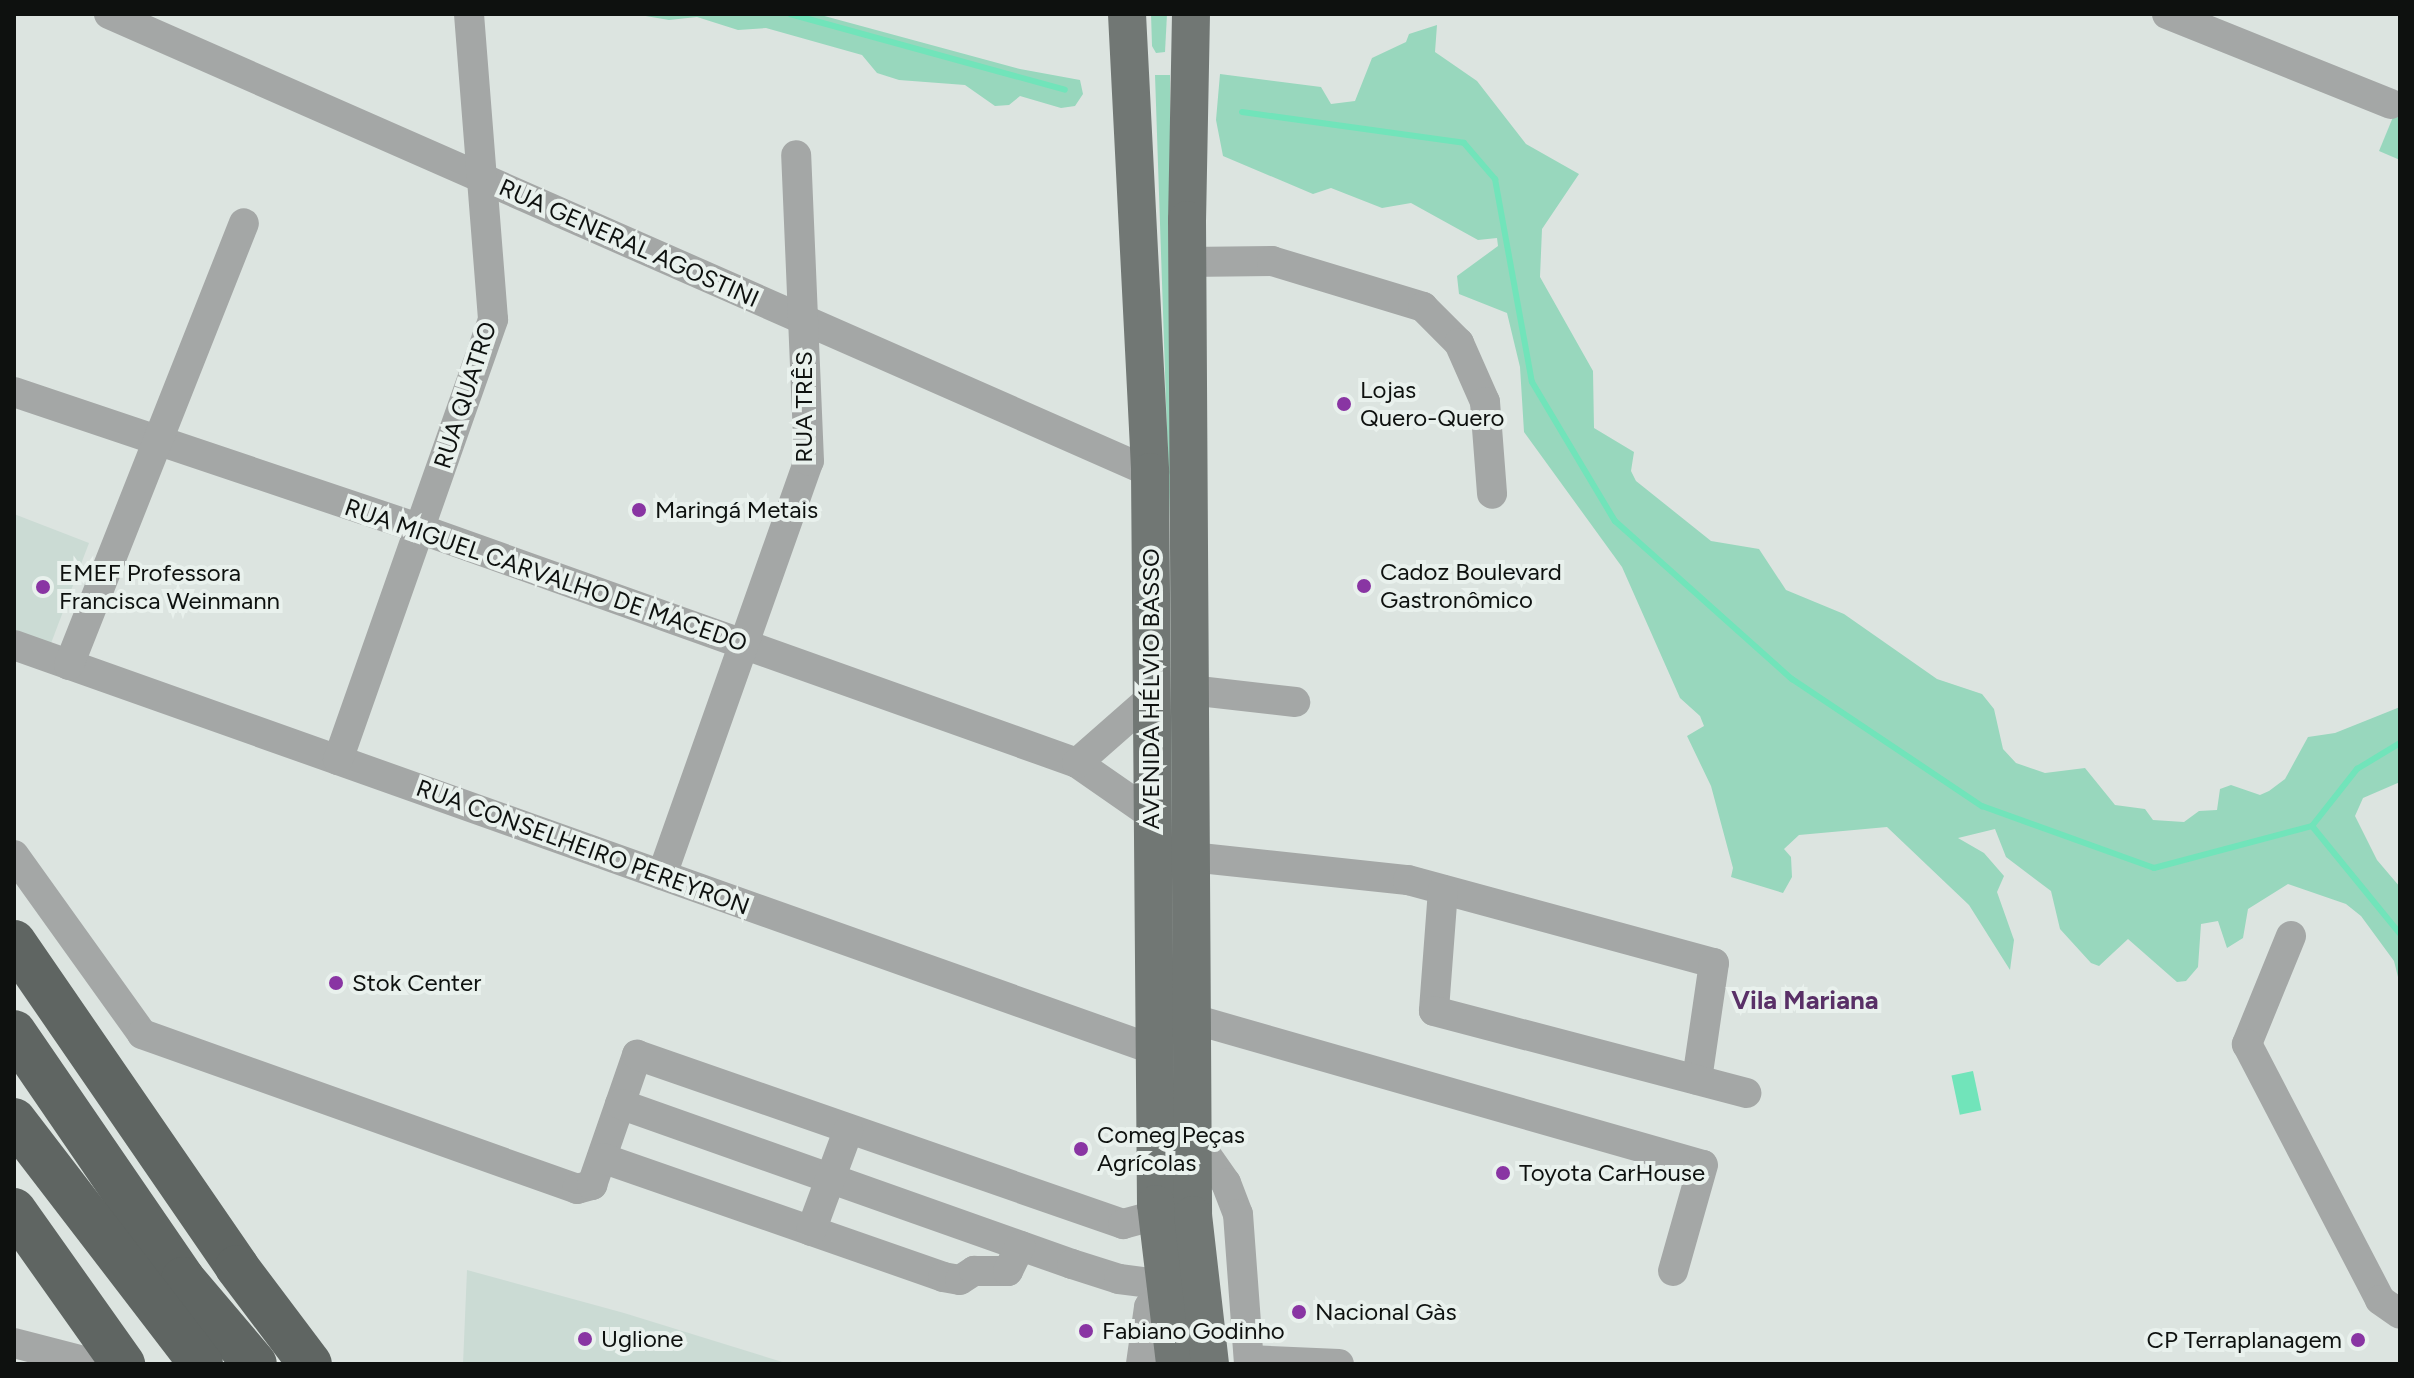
<!DOCTYPE html>
<html>
<head>
<meta charset="utf-8">
<style>
  body { margin:0 }
  #map { position:relative; width:2414px; height:1378px; overflow:hidden; background:#dce4e0; font-family:Figtree,sans-serif }
  div>[style] { position:absolute }
  .built>* { inset:0; background:#cbdbd4 }
  .green>* { inset:0; background:#98d7bd }
  .water>* { inset:0; background:#71e4ba; transform-origin:0 0 }
  .stream>* { height:6px; margin:-3px; padding:0 3px; transform-origin:3px; border-radius:3px; background:#71e4ba }
  .minor>* { height:30px; margin:-15px; padding:0 15px; transform-origin:15px; border-radius:15px; background:#a4a7a6 }
  .major>* { height:38px; margin:-19px; padding:0 19px; transform-origin:19px; border-radius:19px; background:#717774 }
  .highway>* { height:44px; margin:-22px; padding:0 22px; transform-origin:22px; border-radius:22px; background:#5f6562 }
  .dots>* { width:22px; height:22px; translate:-50% -50%; box-sizing:border-box; border:4px solid #e9f1ed; border-radius:50% }
  span { translate:-50% -50%; white-space:nowrap; text-align:center; line-height:1.15; -webkit-text-stroke:8px #e9f1ed; paint-order:stroke }
  .street-label { font-size:24px; color:#0e110f }
  .poi-label { font-size:24px; color:#0e110f }
  .left { translate:0 -50%; text-align:left }
  .right { translate:-100% -50%; text-align:right }
  .neighbourhood-label { font-size:26px; color:#593067; font-weight:700 }
  .frame { position:absolute; inset:0; border:16px solid #0e110f; pointer-events:none }
</style>
</head>
<body>
<div id="map">
  <div class="built">
    <i style="clip-path:polygon(14px 514px,89px 543px,50px 646px,14px 632px)"></i>
    <i style="clip-path:polygon(467px 1270px,624px 1313px,789px 1364px,463px 1364px)"></i>
  </div>
  <div class="green">
    <i style="clip-path:polygon(634px 14px,817px 14px,1020px 69px,1080px 80px,1083px 94px,1075px 106px,1061px 108px,1020px 96px,1009px 105px,995px 106px,965px 85px,899px 80px,877px 73px,862px 55px,766px 28px,738px 30px,697px 17px,669px 20px)"></i>
    <i style="clip-path:polygon(1151px 14px,1167px 14px,1165px 52px,1156px 53px,1152px 46px)"></i>
    <i style="clip-path:polygon(1437px 25px,1435px 52px,1477px 81px,1526px 144px,1579px 174px,1542px 229px,1540px 277px,1593px 371px,1594px 428px,1634px 452px,1631px 471px,1636px 481px,1711px 541px,1759px 549px,1786px 590px,1844px 614px,1937px 679px,1982px 694px,1994px 709px,2003px 749px,2016px 763px,2045px 773px,2085px 768px,2115px 805px,2145px 809px,2153px 820px,2184px 822px,2199px 811px,2217px 810px,2220px 789px,2231px 785px,2260px 795px,2269px 791px,2285px 779px,2308px 737px,2335px 733px,2400px 707px,2400px 782px,2363px 798px,2355px 816px,2377px 860px,2400px 887px,2400px 985px,2394px 961px,2361px 916px,2346px 904px,2288px 884px,2248px 909px,2243px 938px,2227px 948px,2218px 921px,2201px 924px,2198px 967px,2186px 981px,2177px 982px,2128px 939px,2099px 966px,2091px 963px,2060px 929px,2051px 891px,2006px 857px,1995px 829px,1958px 838px,1984px 853px,2004px 876px,1997px 892px,2014px 940px,2010px 970px,1969px 905px,1887px 827px,1799px 835px,1784px 849px,1791px 857px,1792px 877px,1783px 893px,1731px 877px,1733px 868px,1711px 786px,1687px 736px,1704px 726px,1700px 716px,1680px 698px,1622px 567px,1524px 432px,1520px 367px,1507px 313px,1459px 294px,1457px 276px,1498px 246px,1497px 238px,1478px 240px,1411px 203px,1382px 208px,1331px 188px,1313px 194px,1223px 156px,1216px 120px,1220px 74px,1321px 87px,1331px 104px,1355px 101px,1372px 58px,1406px 42px,1409px 34px)"></i>
    <i style="clip-path:polygon(1155px 75px,1170px 75px,1172px 389px,1171px 828px,1171px 550px)"></i>
    <i style="clip-path:polygon(2400px 100px,2400px 160px,2379px 151px)"></i>
  </div>
  <div class="water">
    <i style="left:1973px;top:1071px;width:40px;height:22px;rotate:78deg"></i>
  </div>
  <div class="stream">
    <i style="left:790px;top:14px;width:285px;rotate:15.4deg"></i>
    <i style="left:1242px;top:112px;width:224px;rotate:7.9deg"></i>
    <i style="left:1464px;top:143px;width:48px;rotate:49.3deg"></i>
    <i style="left:1495px;top:179px;width:206px;rotate:79.7deg"></i>
    <i style="left:1532px;top:382px;width:162px;rotate:59.2deg"></i>
    <i style="left:1615px;top:521px;width:237px;rotate:41.8deg"></i>
    <i style="left:1792px;top:679px;width:229px;rotate:33.8deg"></i>
    <i style="left:1982px;top:806px;width:183px;rotate:19.8deg"></i>
    <i style="left:2154px;top:868px;width:163px;rotate:-14.9deg"></i>
    <i style="left:2312px;top:826px;width:73px;rotate:-51.7deg"></i>
    <i style="left:2357px;top:769px;width:50px;rotate:-31.2deg"></i>
    <i style="left:2312px;top:826px;width:139px;rotate:50.8deg"></i>
  </div>
  <div class="minor">
    <i style="left:109px;top:14px;width:1137px;rotate:23.75deg"></i>
    <i style="left:2167px;top:14px;width:241px;rotate:21.9deg"></i>
    <i style="left:1187px;top:262px;width:85px;rotate:-0.7deg"></i>
    <i style="left:1272px;top:261px;width:158px;rotate:16.9deg"></i>
    <i style="left:1423px;top:307px;width:51px;rotate:45deg"></i>
    <i style="left:1459px;top:343px;width:64px;rotate:66.2deg"></i>
    <i style="left:1485px;top:402px;width:92px;rotate:85.6deg"></i>
    <i style="left:14px;top:392px;width:428px;rotate:18.6deg"></i>
    <i style="left:420px;top:529px;width:697px;rotate:19.6deg"></i>
    <i style="left:1077px;top:763px;width:91px;rotate:34.7deg"></i>
    <i style="left:14px;top:645px;width:1208px;rotate:19.55deg"></i>
    <i style="left:69px;top:665px;width:475px;rotate:-68.4deg"></i>
    <i style="left:1190px;top:690px;width:106px;rotate:6.5deg"></i>
    <i style="left:338px;top:760px;width:467px;rotate:-70.6deg"></i>
    <i style="left:493px;top:319px;width:306px;rotate:-94.5deg"></i>
    <i style="left:1077px;top:763px;width:100px;rotate:-41.3deg"></i>
    <i style="left:14px;top:855px;width:220px;rotate:54.4deg"></i>
    <i style="left:142px;top:1034px;width:462px;rotate:19.6deg"></i>
    <i style="left:577px;top:1189px;width:16px;rotate:-15deg"></i>
    <i style="left:592px;top:1185px;width:138px;rotate:-70.9deg"></i>
    <i style="left:637px;top:1055px;width:515px;rotate:19.17deg"></i>
    <i style="left:1123px;top:1224px;width:24px;rotate:-15deg"></i>
    <i style="left:1146px;top:1218px;width:17px;rotate:-54deg"></i>
    <i style="left:1191px;top:857px;width:218px;rotate:6.1deg"></i>
    <i style="left:1408px;top:880px;width:317px;rotate:15.2deg"></i>
    <i style="left:1714px;top:963px;width:118px;rotate:98.3deg"></i>
    <i style="left:662px;top:875px;width:439px;rotate:-70.5deg"></i>
    <i style="left:809px;top:461px;width:306px;rotate:-92.4deg"></i>
    <i style="left:1443px;top:890px;width:121px;rotate:94.3deg"></i>
    <i style="left:1434px;top:1011px;width:323px;rotate:14.7deg"></i>
    <i style="left:2291px;top:936px;width:117px;rotate:112.2deg"></i>
    <i style="left:2247px;top:1044px;width:288px;rotate:62.5deg"></i>
    <i style="left:2380px;top:1300px;width:24px;rotate:35deg"></i>
    <i style="left:1193px;top:1019px;width:530px;rotate:15.98deg"></i>
    <i style="left:1703px;top:1165px;width:110px;rotate:105.8deg"></i>
    <i style="left:620px;top:1104px;width:479px;rotate:19.5deg"></i>
    <i style="left:1072px;top:1264px;width:49px;rotate:17.7deg"></i>
    <i style="left:1119px;top:1279px;width:46px;rotate:7.4deg"></i>
    <i style="left:1165px;top:1285px;width:27px;rotate:126deg"></i>
    <i style="left:1149px;top:1307px;width:58px;rotate:98deg"></i>
    <i style="left:1193px;top:1136px;width:57px;rotate:54.9deg"></i>
    <i style="left:1226px;top:1183px;width:33px;rotate:69deg"></i>
    <i style="left:1238px;top:1214px;width:150px;rotate:85.8deg"></i>
    <i style="left:602px;top:1158px;width:361px;rotate:19.2deg"></i>
    <i style="left:943px;top:1277px;width:17px;rotate:10deg"></i>
    <i style="left:960px;top:1280px;width:17px;rotate:-33deg"></i>
    <i style="left:974px;top:1271px;width:34px"></i>
    <i style="left:1008px;top:1271px;width:28px;rotate:-64deg"></i>
    <i style="left:811px;top:1231px;width:107px;rotate:-69.7deg"></i>
    <i style="left:14px;top:1343px;width:84px;rotate:14.5deg"></i>
    <i style="left:1249px;top:1360px;width:90px;rotate:2.5deg"></i>
  </div>
  <div class="major">
    <i style="left:1127px;top:14px;width:459px;rotate:87.1deg"></i>
    <i style="left:1150px;top:472px;width:732px;rotate:89.53deg"></i>
    <i style="left:1156px;top:1204px;width:161px;rotate:83.2deg"></i>
    <i style="left:1191px;top:14px;width:206px;rotate:91.1deg"></i>
    <i style="left:1187px;top:220px;width:995px;rotate:89.65deg"></i>
    <i style="left:1193px;top:1215px;width:150px;rotate:83.5deg"></i>
  </div>
  <div class="highway">
    <i style="left:14px;top:942px;width:394px;rotate:55.5deg"></i>
    <i style="left:237px;top:1267px;width:121px;rotate:53deg"></i>
    <i style="left:14px;top:1032px;width:299px;rotate:55.6deg"></i>
    <i style="left:183px;top:1279px;width:111px;rotate:49.7deg"></i>
    <i style="left:14px;top:1120px;width:307px;rotate:52.5deg"></i>
    <i style="left:14px;top:1210px;width:189px;rotate:54.7deg"></i>
  </div>
  <div class="dots">
    <i style="left:1344px;top:404px;background:#8935a3"></i>
    <i style="left:639px;top:510px;background:#8935a3"></i>
    <i style="left:1364px;top:586px;background:#8935a3"></i>
    <i style="left:43px;top:587px;background:#8935a3"></i>
    <i style="left:336px;top:983px;background:#8935a3"></i>
    <i style="left:1081px;top:1149px;background:#8935a3"></i>
    <i style="left:1503px;top:1173px;background:#8935a3"></i>
    <i style="left:1299px;top:1312px;background:#8935a3"></i>
    <i style="left:1086px;top:1331px;background:#8935a3"></i>
    <i style="left:585px;top:1339px;background:#8935a3"></i>
    <i style="left:2358px;top:1340px;background:#8935a3"></i>
  </div>
  <div class="street-label">
    <span style="left:629px;top:243px;rotate:24deg">RUA GENERAL AGOSTINI</span>
    <span style="left:465px;top:395px;rotate:-72deg">RUA QUATRO</span>
    <span style="left:804px;top:407px;rotate:-90deg">RUA TRÊS</span>
    <span style="left:546px;top:575px;rotate:19deg">RUA MIGUEL CARVALHO DE MACEDO</span>
    <span style="left:1151px;top:689px;rotate:-90deg">AVENIDA HÉLVIO BASSO</span>
    <span style="left:583px;top:847px;rotate:20deg">RUA CONSELHEIRO PEREYRON</span>
  </div>
  <div class="poi-label">
    <span class="left" style="left:1360px;top:404px">Lojas<br>Quero-Quero</span>
    <span class="left" style="left:655px;top:510px">Maringá Metais</span>
    <span class="left" style="left:1380px;top:586px">Cadoz Boulevard<br>Gastronômico</span>
    <span class="left" style="left:59px;top:587px">EMEF Professora<br>Francisca Weinmann</span>
    <span class="left" style="left:352px;top:983px">Stok Center</span>
    <span class="left" style="left:1097px;top:1149px">Comeg Peças<br>Agrícolas</span>
    <span class="left" style="left:1519px;top:1173px">Toyota CarHouse</span>
    <span class="left" style="left:1315px;top:1312px">Nacional Gàs</span>
    <span class="left" style="left:1102px;top:1331px">Fabiano Godinho</span>
    <span class="left" style="left:601px;top:1339px">Uglione</span>
    <span class="right" style="left:2342px;top:1340px">CP Terraplanagem</span>
  </div>
  <div class="neighbourhood-label">
    <span style="left:1805px;top:1001px">Vila Mariana</span>
  </div>
  <div class="frame"></div>
</div>
</body>
</html>
